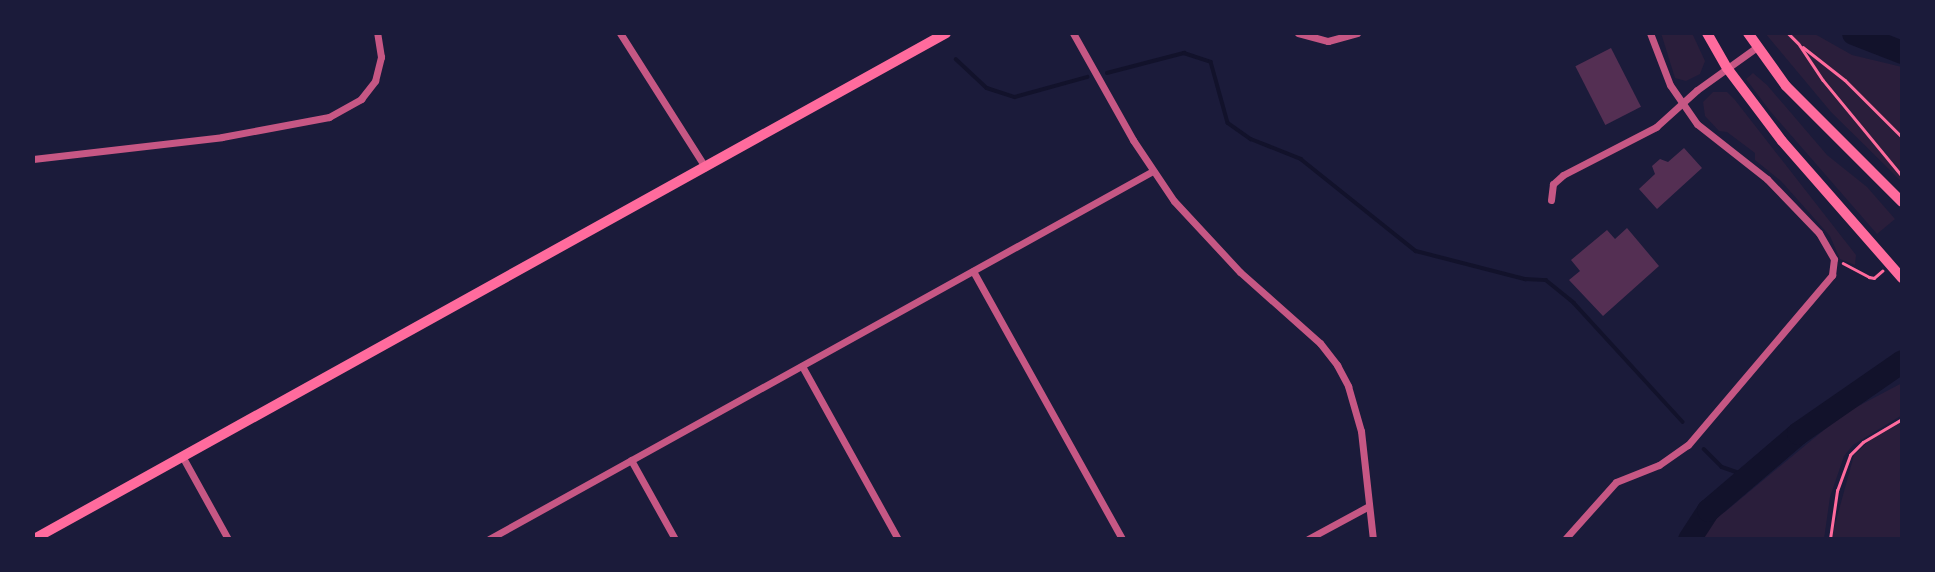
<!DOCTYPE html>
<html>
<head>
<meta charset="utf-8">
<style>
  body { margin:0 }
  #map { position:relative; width:1935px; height:572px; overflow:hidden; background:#1b1b3a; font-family:"DM Sans",sans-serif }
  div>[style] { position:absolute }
  .green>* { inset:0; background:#2a1e3b }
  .stream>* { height:3.5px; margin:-1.75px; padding:0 1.75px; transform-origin:1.75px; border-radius:1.75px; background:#12122b }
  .river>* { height:23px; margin:-11.5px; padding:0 11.5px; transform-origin:11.5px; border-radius:11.5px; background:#12122b }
  .building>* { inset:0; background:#542f53; transform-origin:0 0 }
  .path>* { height:2.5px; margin:-1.25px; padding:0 1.25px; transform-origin:1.25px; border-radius:1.25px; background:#ff6b9d }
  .minor>* { height:7px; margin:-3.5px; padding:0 3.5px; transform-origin:3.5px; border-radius:3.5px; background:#c65784 }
  .secondary>* { height:10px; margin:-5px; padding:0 5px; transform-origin:5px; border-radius:5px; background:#ff6b9d }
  span { translate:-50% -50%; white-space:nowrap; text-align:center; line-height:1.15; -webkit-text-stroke:7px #1b1b3a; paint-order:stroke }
  .frame { position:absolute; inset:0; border:35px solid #1b1b3a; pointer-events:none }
</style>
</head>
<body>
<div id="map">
  <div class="green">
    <i style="clip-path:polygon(1661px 33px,1692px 33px,1705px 61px,1700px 74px,1686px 81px,1675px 78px)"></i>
    <i style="clip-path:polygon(1765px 33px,1813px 33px,1852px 55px,1902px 67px,1902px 182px,1831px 112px)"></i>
    <i style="clip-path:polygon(1753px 73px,1767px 85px,1827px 155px,1867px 187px,1895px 219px,1877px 234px,1770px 111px,1746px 79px)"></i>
    <i style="clip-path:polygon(1713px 92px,1727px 92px,1735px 100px,1856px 255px,1855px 265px,1840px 259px,1830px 236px,1781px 181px,1755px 160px,1755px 153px,1727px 132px,1719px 131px,1705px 116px,1703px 102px)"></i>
    <i style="clip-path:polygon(1902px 383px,1902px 415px,1853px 445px,1844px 456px,1830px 497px,1824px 539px,1694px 539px,1701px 527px,1726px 511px,1824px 430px,1851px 410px)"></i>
    <i style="clip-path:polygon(1902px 422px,1902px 539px,1831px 539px,1854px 455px,1870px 440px)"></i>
  </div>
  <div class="stream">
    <i style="left:956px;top:59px;width:42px;rotate:43.1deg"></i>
    <i style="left:987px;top:88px;width:29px;rotate:18deg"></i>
    <i style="left:1015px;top:97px;width:75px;rotate:-15.5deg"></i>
    <i style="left:1107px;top:73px;width:80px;rotate:-14.6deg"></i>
    <i style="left:1184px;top:53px;width:28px;rotate:18deg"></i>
    <i style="left:1211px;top:62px;width:63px;rotate:74.4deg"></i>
    <i style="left:1228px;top:123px;width:28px;rotate:35deg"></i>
    <i style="left:1251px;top:139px;width:54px;rotate:21.8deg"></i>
    <i style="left:1301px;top:159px;width:147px;rotate:38.7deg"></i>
    <i style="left:1416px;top:251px;width:113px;rotate:14.4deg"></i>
    <i style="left:1525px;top:279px;width:21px;rotate:3deg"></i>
    <i style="left:1546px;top:280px;width:36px;rotate:39deg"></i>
    <i style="left:1574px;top:303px;width:161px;rotate:47.5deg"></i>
    <i style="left:1704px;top:449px;width:25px;rotate:45deg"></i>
    <i style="left:1722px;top:467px;width:28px;rotate:19deg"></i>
  </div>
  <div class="river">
    <i style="left:1853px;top:33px;width:53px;rotate:21.2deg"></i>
    <i style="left:1689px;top:539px;width:35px;rotate:-57deg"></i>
    <i style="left:1708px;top:510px;width:118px;rotate:-40.5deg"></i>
    <i style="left:1798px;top:433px;width:126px;rotate:-34.7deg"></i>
  </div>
  <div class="building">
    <i style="left:1611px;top:48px;width:66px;height:40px;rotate:63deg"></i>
    <i style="clip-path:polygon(1684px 148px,1702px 168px,1657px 209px,1639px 189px,1655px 174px,1652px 166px,1660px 159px,1668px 162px)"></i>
    <i style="clip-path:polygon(1627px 228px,1659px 266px,1603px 316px,1569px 280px,1580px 271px,1571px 260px,1607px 230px,1615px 239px)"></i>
  </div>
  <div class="path">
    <i style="left:1788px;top:33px;width:14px;rotate:45deg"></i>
    <i style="left:1799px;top:44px;width:43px;rotate:56.3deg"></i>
    <i style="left:1823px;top:80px;width:124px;rotate:50.5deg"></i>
    <i style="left:1803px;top:47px;width:53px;rotate:38.2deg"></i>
    <i style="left:1845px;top:80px;width:81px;rotate:45deg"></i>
    <i style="left:1843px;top:263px;width:30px;rotate:28deg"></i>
    <i style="left:1869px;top:277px;width:5px;rotate:11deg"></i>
    <i style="left:1874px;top:278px;width:11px;rotate:-41deg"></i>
    <i style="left:1830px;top:539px;width:49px;rotate:-81.7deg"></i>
    <i style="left:1837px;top:491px;width:38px;rotate:-70deg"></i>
    <i style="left:1850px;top:455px;width:18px;rotate:-45deg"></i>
    <i style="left:1863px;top:442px;width:45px;rotate:-30.5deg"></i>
  </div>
  <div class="minor">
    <i style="left:620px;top:33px;width:159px;rotate:57.6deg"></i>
    <i style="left:1073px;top:33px;width:123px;rotate:60.7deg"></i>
    <i style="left:1133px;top:140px;width:73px;rotate:56.1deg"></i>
    <i style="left:1174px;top:201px;width:97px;rotate:47.1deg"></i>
    <i style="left:1240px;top:272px;width:107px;rotate:41.6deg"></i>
    <i style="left:1320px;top:343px;width:28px;rotate:52deg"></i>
    <i style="left:1337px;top:365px;width:24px;rotate:62deg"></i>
    <i style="left:1348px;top:386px;width:47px;rotate:73.9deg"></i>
    <i style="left:1361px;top:431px;width:109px;rotate:83.7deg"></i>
    <i style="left:1298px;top:33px;width:31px;rotate:15deg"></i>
    <i style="left:1328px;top:41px;width:30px;rotate:-15deg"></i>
    <i style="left:33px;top:159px;width:190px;rotate:-6.6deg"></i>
    <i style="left:222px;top:137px;width:109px;rotate:-10.6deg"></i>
    <i style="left:329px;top:117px;width:37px;rotate:-29deg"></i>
    <i style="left:361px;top:99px;width:23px;rotate:-52deg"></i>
    <i style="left:375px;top:81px;width:25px;rotate:-76deg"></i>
    <i style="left:381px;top:57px;width:24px;rotate:-99deg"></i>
    <i style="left:1551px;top:200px;width:16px;rotate:-83deg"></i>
    <i style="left:1553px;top:184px;width:13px;rotate:-42deg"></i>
    <i style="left:1563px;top:175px;width:105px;rotate:-27.3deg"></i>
    <i style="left:1656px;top:127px;width:55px;rotate:-42.1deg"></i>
    <i style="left:1697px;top:90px;width:74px;rotate:-35.6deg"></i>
    <i style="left:973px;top:271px;width:307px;rotate:60.9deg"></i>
    <i style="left:802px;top:366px;width:198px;rotate:61deg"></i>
    <i style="left:182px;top:456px;width:95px;rotate:61deg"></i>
    <i style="left:631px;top:460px;width:90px;rotate:60.9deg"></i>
    <i style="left:489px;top:539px;width:759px;rotate:-29deg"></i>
    <i style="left:1308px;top:539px;width:69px;rotate:-28.4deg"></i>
    <i style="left:1565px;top:539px;width:76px;rotate:-48.2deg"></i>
    <i style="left:1616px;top:482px;width:46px;rotate:-21.6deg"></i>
    <i style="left:1659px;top:465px;width:35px;rotate:-35deg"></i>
    <i style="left:1688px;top:445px;width:223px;rotate:-49.7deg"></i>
    <i style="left:1832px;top:275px;width:16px;rotate:-83deg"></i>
    <i style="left:1834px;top:259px;width:30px;rotate:-120deg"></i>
    <i style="left:1819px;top:233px;width:75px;rotate:-133.9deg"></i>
    <i style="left:1767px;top:179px;width:89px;rotate:-141.8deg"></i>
    <i style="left:1697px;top:124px;width:47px;rotate:-124.7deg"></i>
    <i style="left:1670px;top:85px;width:56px;rotate:-111deg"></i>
  </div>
  <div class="secondary">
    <i style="left:1707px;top:33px;width:40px;rotate:60.3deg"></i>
    <i style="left:1727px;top:68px;width:91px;rotate:53deg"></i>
    <i style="left:1782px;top:141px;width:182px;rotate:48.8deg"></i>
    <i style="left:1748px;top:33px;width:65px;rotate:54.4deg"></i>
    <i style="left:1786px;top:86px;width:164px;rotate:45deg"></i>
    <i style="left:34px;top:539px;width:1043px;rotate:-29.02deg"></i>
  </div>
  <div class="frame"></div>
</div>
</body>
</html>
